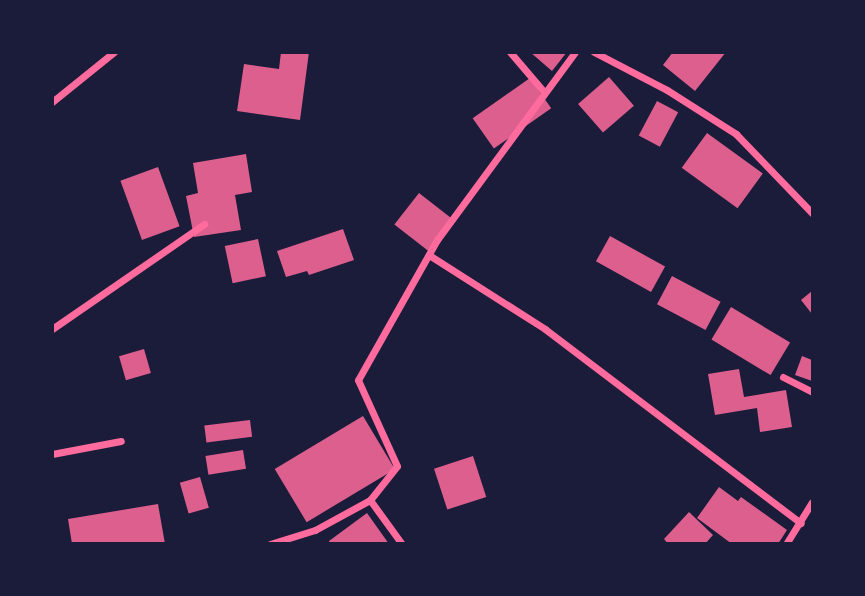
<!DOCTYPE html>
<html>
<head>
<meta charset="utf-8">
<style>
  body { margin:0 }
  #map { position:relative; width:865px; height:596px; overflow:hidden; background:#1b1b3a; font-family:"Space Grotesk",sans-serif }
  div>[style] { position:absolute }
  .building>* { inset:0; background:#dd5f8e; transform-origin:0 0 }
  .minor>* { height:7px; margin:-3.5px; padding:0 3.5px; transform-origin:3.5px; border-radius:3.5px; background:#ff6b9d }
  span { translate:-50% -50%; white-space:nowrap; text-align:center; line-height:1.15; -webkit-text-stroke:5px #1b1b3a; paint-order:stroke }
  .frame { position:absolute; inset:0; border:54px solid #1b1b3a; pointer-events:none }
</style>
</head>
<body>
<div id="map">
  <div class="building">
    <i style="clip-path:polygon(281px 52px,309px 52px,300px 120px,237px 111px,244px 64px,279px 69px)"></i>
    <i style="clip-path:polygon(530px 52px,567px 52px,552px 71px)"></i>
    <i style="clip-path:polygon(673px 52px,726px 52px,695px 91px,663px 65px)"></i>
    <i style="left:609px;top:77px;width:38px;height:41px;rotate:49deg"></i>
    <i style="left:530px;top:78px;width:37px;height:70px;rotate:55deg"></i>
    <i style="left:657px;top:101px;width:24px;height:39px;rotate:28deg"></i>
    <i style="left:707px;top:133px;width:69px;height:43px;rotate:36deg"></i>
    <i style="clip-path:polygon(246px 154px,252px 192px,235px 195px,241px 230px,194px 237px,186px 196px,198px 193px,193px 163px)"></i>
    <i style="left:158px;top:167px;width:63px;height:40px;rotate:70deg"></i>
    <i style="left:419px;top:193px;width:46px;height:40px;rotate:38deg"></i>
    <i style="clip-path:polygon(343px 229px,354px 260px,309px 275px,307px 271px,286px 277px,277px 251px)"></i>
    <i style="left:610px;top:236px;width:63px;height:29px;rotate:29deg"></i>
    <i style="left:258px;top:239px;width:38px;height:34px;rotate:78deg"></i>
    <i style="left:672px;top:276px;width:55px;height:32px;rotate:28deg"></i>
    <i style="clip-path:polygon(812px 291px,812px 314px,801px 300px)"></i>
    <i style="left:731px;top:307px;width:69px;height:38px;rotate:31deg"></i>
    <i style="left:144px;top:349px;width:25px;height:26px;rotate:74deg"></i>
    <i style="clip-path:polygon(802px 356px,812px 360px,812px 381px,795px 375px)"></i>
    <i style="clip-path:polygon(739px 369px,744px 397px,786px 390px,792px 427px,760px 432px,757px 408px,715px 415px,708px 374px)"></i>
    <i style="left:363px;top:416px;width:62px;height:103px;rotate:59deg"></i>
    <i style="left:250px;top:420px;width:17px;height:46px;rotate:83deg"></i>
    <i style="left:243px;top:450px;width:19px;height:38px;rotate:81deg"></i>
    <i style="left:473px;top:456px;width:43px;height:41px;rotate:72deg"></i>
    <i style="left:200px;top:477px;width:32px;height:21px;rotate:74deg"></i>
    <i style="clip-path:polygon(719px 487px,738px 501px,741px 497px,787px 530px,778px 544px,732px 544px,697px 518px)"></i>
    <i style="clip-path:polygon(158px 504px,165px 544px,72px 544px,68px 519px)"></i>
    <i style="clip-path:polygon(689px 512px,713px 535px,705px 544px,668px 544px,664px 539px)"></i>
    <i style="clip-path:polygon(367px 513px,389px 544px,330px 544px,329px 541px)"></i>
  </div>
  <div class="minor">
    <i style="left:510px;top:52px;width:52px;rotate:49.6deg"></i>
    <i style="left:594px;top:52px;width:82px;rotate:27.5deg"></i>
    <i style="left:667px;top:90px;width:82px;rotate:32.5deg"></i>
    <i style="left:736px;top:134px;width:110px;rotate:46.1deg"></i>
    <i style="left:52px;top:102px;width:80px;rotate:-38.9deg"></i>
    <i style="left:429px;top:255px;width:138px;rotate:32.5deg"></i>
    <i style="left:545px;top:329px;width:321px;rotate:37.2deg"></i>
    <i style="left:52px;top:329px;width:185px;rotate:-34.6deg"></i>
    <i style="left:783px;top:377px;width:33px;rotate:27deg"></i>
    <i style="left:52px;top:454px;width:70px;rotate:-10.7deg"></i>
    <i style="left:370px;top:500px;width:54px;rotate:54deg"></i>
    <i style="left:270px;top:544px;width:47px;rotate:-17.3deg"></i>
    <i style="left:315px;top:530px;width:63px;rotate:-28.6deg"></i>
    <i style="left:370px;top:500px;width:43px;rotate:-51.5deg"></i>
    <i style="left:397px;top:466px;width:94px;rotate:-114.4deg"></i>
    <i style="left:358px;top:380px;width:161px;rotate:-60.6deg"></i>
    <i style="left:437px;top:240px;width:233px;rotate:-53.7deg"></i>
    <i style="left:786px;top:544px;width:49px;rotate:-58.2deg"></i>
  </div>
  <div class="frame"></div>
</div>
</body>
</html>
